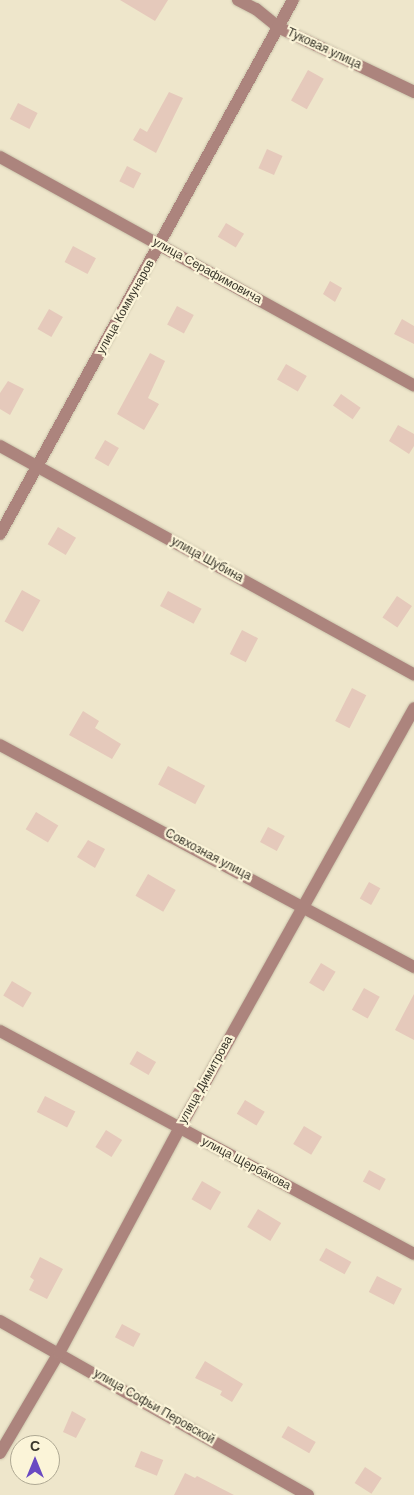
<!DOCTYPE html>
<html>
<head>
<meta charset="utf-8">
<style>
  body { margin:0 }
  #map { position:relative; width:414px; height:1495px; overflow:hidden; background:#eee6cb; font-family:"DM Sans",sans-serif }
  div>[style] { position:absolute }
  .building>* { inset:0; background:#e5c9bb; transform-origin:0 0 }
  .roads { filter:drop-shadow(0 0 1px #cac3ab) drop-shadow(0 0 1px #cac3ab) }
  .minor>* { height:12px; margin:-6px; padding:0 6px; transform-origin:6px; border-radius:6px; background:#ac847d }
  span { translate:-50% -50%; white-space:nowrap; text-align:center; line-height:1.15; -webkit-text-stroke:4.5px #fbf4d8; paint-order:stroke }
  .street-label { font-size:12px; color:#3a372c }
  .north { position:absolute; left:10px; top:1435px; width:50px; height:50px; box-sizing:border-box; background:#fbf4d8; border:1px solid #aea893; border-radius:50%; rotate:0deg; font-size:14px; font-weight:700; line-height:20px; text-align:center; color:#3a372c }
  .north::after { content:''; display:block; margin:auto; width:18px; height:22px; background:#6a49c2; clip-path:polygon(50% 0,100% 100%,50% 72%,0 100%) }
</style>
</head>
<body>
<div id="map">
  <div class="building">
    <i style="clip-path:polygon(120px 0,168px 0,155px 21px)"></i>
    <i style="left:308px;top:70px;width:18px;height:35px;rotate:29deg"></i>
    <i style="clip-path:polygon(169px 92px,183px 98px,156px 153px,133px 140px,140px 128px,147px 132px)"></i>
    <i style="left:18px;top:103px;width:22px;height:18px;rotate:27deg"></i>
    <i style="left:267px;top:149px;width:17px;height:21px;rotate:24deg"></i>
    <i style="left:127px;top:166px;width:16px;height:17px;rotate:27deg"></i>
    <i style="left:226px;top:223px;width:21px;height:16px;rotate:31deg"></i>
    <i style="left:73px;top:246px;width:26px;height:18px;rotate:28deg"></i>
    <i style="clip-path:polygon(330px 281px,342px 288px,335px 302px,323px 294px)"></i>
    <i style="left:177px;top:306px;width:19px;height:21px;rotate:28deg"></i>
    <i style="left:49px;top:309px;width:16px;height:23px;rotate:30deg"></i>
    <i style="clip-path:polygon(402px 319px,414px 326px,414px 344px,394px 334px)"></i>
    <i style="clip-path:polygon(150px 353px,165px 361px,148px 398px,159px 404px,144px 430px,117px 414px)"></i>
    <i style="left:286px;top:364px;width:24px;height:18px;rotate:30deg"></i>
    <i style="clip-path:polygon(8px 381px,24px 389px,10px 415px,0 409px,0 393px)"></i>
    <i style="left:341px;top:394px;width:24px;height:14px;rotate:35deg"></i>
    <i style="clip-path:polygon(398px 425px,414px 434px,414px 446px,409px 454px,389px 441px)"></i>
    <i style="left:105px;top:440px;width:16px;height:21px;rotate:30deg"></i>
    <i style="left:58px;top:527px;width:21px;height:20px;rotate:31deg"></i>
    <i style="left:22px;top:590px;width:21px;height:36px;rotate:29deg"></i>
    <i style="left:168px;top:591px;width:38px;height:17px;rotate:28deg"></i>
    <i style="left:397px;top:596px;width:18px;height:26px;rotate:34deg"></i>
    <i style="left:242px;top:630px;width:18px;height:27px;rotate:27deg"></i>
    <i style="left:352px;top:688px;width:16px;height:37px;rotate:27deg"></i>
    <i style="clip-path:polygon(83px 711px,99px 721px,95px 728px,121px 744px,112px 759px,69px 735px)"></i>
    <i style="left:168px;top:766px;width:42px;height:21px;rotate:28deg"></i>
    <i style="left:36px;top:812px;width:26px;height:20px;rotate:31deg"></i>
    <i style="left:268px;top:827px;width:19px;height:17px;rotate:28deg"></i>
    <i style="clip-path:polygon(88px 840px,105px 849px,95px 868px,77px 857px)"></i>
    <i style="left:148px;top:874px;width:32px;height:25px;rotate:30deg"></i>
    <i style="left:369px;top:882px;width:13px;height:19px;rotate:29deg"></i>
    <i style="left:321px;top:963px;width:17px;height:23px;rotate:31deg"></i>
    <i style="left:12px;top:981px;width:23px;height:17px;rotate:31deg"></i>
    <i style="left:364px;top:988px;width:18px;height:25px;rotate:29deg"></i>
    <i style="clip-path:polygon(414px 994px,414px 1040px,395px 1030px)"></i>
    <i style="left:137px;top:1051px;width:22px;height:15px;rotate:30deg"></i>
    <i style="left:45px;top:1096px;width:34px;height:18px;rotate:27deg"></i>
    <i style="left:245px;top:1100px;width:23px;height:16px;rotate:31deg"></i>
    <i style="left:304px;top:1126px;width:21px;height:21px;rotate:31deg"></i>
    <i style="left:106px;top:1130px;width:19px;height:20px;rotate:32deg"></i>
    <i style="left:369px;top:1170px;width:19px;height:13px;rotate:28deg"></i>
    <i style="left:202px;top:1181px;width:22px;height:21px;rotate:30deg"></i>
    <i style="left:258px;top:1209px;width:27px;height:21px;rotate:31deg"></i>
    <i style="left:326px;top:1248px;width:29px;height:14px;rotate:29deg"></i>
    <i style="clip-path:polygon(40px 1257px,63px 1269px,47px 1299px,29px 1290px,34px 1280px,30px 1277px)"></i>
    <i style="left:377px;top:1276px;width:28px;height:18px;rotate:27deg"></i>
    <i style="left:122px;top:1324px;width:21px;height:15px;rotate:28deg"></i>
    <i style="clip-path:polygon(205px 1361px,243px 1384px,232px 1402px,220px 1395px,222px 1391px,195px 1378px)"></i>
    <i style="clip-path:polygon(72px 1411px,86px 1419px,76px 1438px,63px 1432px)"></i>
    <i style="left:288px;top:1426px;width:32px;height:13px;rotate:30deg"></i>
    <i style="left:141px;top:1451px;width:24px;height:17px;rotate:22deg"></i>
    <i style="left:365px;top:1467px;width:20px;height:19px;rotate:33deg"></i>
    <i style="clip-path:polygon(185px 1473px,195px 1478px,197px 1476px,234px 1495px,174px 1495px)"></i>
  </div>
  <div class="roads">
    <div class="minor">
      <i style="left:238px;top:0;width:20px;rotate:27deg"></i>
      <i style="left:256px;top:9px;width:28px;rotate:39deg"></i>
      <i style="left:278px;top:27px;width:151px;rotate:25.5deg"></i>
      <i style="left:0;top:157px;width:473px;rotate:28.9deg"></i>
      <i style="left:0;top:446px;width:473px;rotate:28.9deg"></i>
      <i style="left:0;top:534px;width:609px;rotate:-61.25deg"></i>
      <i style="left:0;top:745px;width:470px;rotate:28.2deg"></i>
      <i style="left:0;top:1031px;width:470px;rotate:28.3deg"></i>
      <i style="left:0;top:1321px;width:354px;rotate:29.5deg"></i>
      <i style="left:0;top:1453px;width:116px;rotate:-59.5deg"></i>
      <i style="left:59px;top:1353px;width:254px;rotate:-61.8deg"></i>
      <i style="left:179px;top:1129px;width:482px;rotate:-60.8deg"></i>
    </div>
  </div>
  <div class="street-label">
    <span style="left:324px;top:49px;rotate:25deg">Туковая улица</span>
    <span style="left:207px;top:271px;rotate:29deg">улица Серафимовича</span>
    <span style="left:126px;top:307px;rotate:-61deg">улица Коммунаров</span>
    <span style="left:207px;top:560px;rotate:29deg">улица Шубина</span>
    <span style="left:208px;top:855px;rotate:28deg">Совхозная улица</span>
    <span style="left:206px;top:1080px;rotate:-61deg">улица Димитрова</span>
    <span style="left:246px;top:1164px;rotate:28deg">улица Щербакова</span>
    <span style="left:154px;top:1407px;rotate:30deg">улица Софьи Перовской</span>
  </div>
  <div class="north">С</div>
</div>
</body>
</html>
